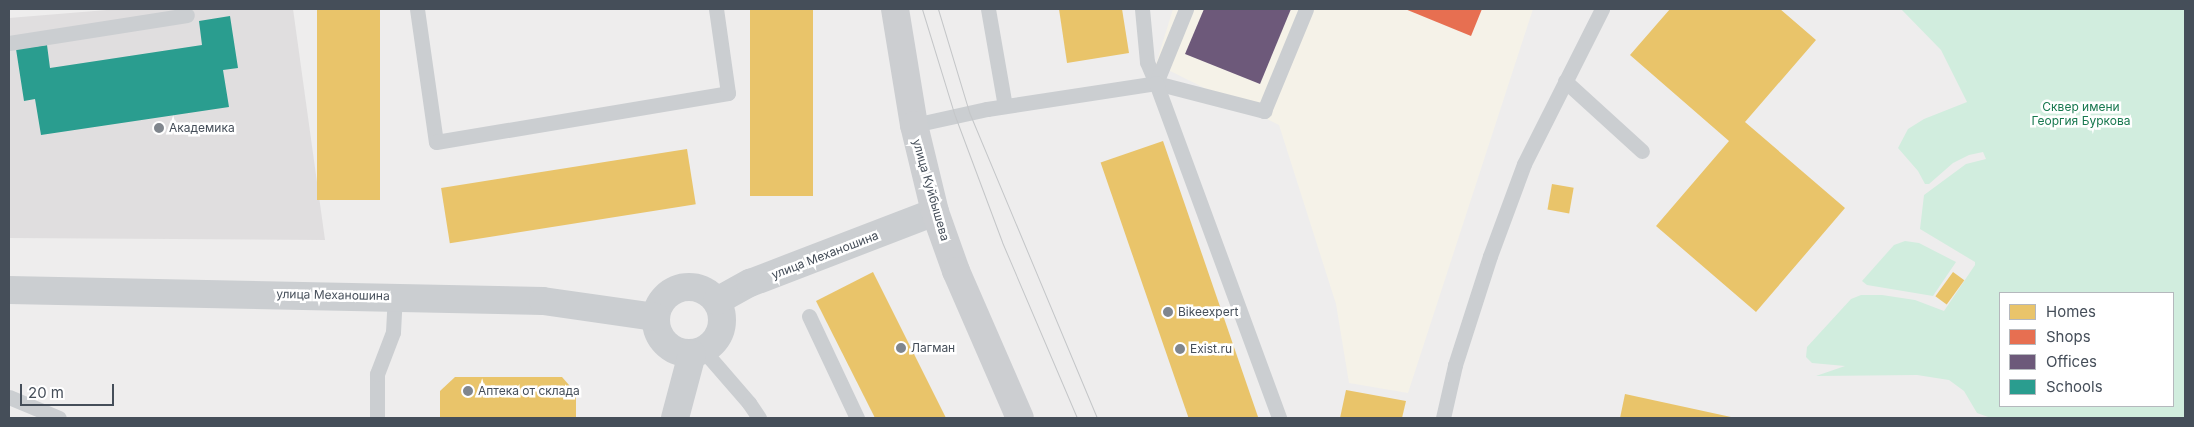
<!DOCTYPE html>
<html>
<head>
<meta charset="utf-8">
<style>
  body { margin:0 }
  #map { position:relative; width:2194px; height:427px; overflow:hidden; background:#eeeded; font-family:Inter,sans-serif }
  div>[style] { position:absolute }
  .commercial>* { inset:0; background:#f5f2e8 }
  .education>* { inset:0; background:#e0dedf }
  .green>* { inset:0; background:#d1edde }
  .homes>* { inset:0; background:#e9c46a; transform-origin:0 0 }
  .shops>* { inset:0; background:#e76f51 }
  .offices>* { inset:0; background:#6d597a }
  .schools>* { inset:0; background:#2a9d8f }
  .service>* { height:15px; margin:-7.5px; padding:0 7.5px; transform-origin:7.5px; border-radius:7.5px; background:#cbced1 }
  .minor>* { height:28px; margin:-14px; padding:0 14px; transform-origin:14px; border-radius:14px; background:#cbced1 }
  .minor>.ring { margin:-14px; padding:0; box-sizing:content-box; background:none; border:28px solid #cbced1; border-radius:50% }
  .secondary>* { height:28px; margin:-14px; padding:0 14px; transform-origin:14px; border-radius:14px; background:#ccced1 }
  .tram>* { height:1px; margin:-0.5px; padding:0 0.5px; transform-origin:0.5px; border-radius:0.5px; background:#c4c6c8 }
  .dots>* { width:14px; height:14px; translate:-50% -50%; box-sizing:border-box; border:2px solid #fff; border-radius:50% }
  span { translate:-50% -50%; white-space:nowrap; text-align:center; line-height:1.15; -webkit-text-stroke:5px #fff; paint-order:stroke }
  .park-label { font-size:12px; color:#18784f }
  .poi-label { font-size:12px; color:#454e59 }
  .left { translate:0 -50%; text-align:left }
  .street-label { font-size:12px; color:#454e59 }
  .frame { position:absolute; inset:0; border:10px solid #454e59; pointer-events:none }
  .legend { position:absolute; left:1999px; top:292px; width:175px; height:115px; box-sizing:border-box; background:#fff; border:1px solid #b5b8bd; margin:0; padding:6px 9px; list-style:none; font-size:15px; color:#454e59 }
  .legend li { display:flex; align-items:center; gap:10px; height:25px }
  .legend b { width:25px; border:1px solid #b5b8bd }
  .scale { position:absolute; left:20px; top:384px; width:94px; height:22px; box-sizing:border-box; border:2px solid #454e59; border-top:0; padding-left:6px; font-size:15px; line-height:18px; white-space:nowrap; color:#454e59; -webkit-text-stroke:4px #fff; paint-order:stroke }
</style>
</head>
<body>
<div id="map">
  <div class="commercial">
    <i style="clip-path:polygon(1173px 9px,1533px 9px,1408px 393px,1349px 383px,1336px 304px,1279px 125px,1156px 64px)"></i>
  </div>
  <div class="education">
    <i style="clip-path:polygon(119px 9px,293px 9px,325px 240px,9px 238px,9px 18px)"></i>
  </div>
  <div class="green">
    <i style="clip-path:polygon(evenodd,1901px 9px,2185px 9px,2185px 418px,1991px 418px,1977px 413px,1964px 391px,1949px 380px,1917px 375px,1816px 376px,1845px 366px,1812px 363px,1806px 357px,1807px 347px,1851px 299px,1861px 295px,1882px 295px,1915px 300px,1944px 311px,1975px 265px,1975px 262px,1920px 229px,1924px 195px,1966px 164px,1986px 159px,1983px 152px,1969px 155px,1953px 163px,1929px 184px,1925px 184px,1918px 171px,1898px 148px,1908px 129px,1924px 119px,1967px 102px,1941px 50px,1901px 9px,2000px 293px,2173px 293px,2173px 406px,2000px 406px,2000px 293px)"></i>
    <i style="clip-path:polygon(1905px 241px,1919px 243px,1956px 262px,1933px 296px,1867px 285px,1862px 281px,1894px 245px)"></i>
  </div>
  <div class="homes">
    <i style="left:317px;top:9px;width:63px;height:191px"></i>
    <i style="left:750px;top:9px;width:63px;height:187px"></i>
    <i style="clip-path:polygon(1059px 9px,1122px 9px,1129px 53px,1067px 63px)"></i>
    <i style="clip-path:polygon(1670px 9px,1780px 9px,1816px 40px,1745px 122px,1845px 208px,1756px 312px,1656px 226px,1729px 141px,1630px 55px)"></i>
    <i style="left:1163px;top:141px;width:293px;height:66px;rotate:71deg"></i>
    <i style="left:687px;top:149px;width:56px;height:249px;rotate:81deg"></i>
    <i style="left:1552px;top:184px;width:22px;height:26px;rotate:10deg"></i>
    <i style="clip-path:polygon(873px 272px,946px 418px,875px 418px,816px 301px)"></i>
    <i style="left:1953px;top:272px;width:14px;height:30px;rotate:36deg"></i>
    <i style="clip-path:polygon(455px 377px,562px 377px,576px 393px,576px 418px,440px 418px,440px 391px)"></i>
    <i style="clip-path:polygon(1346px 390px,1406px 401px,1402px 418px,1340px 418px)"></i>
    <i style="clip-path:polygon(1625px 394px,1731px 417px,1731px 418px,1620px 418px)"></i>
  </div>
  <div class="shops">
    <i style="clip-path:polygon(1405px 9px,1482px 9px,1471px 36px)"></i>
  </div>
  <div class="offices">
    <i style="clip-path:polygon(1204px 9px,1291px 9px,1260px 84px,1185px 54px)"></i>
  </div>
  <div class="schools">
    <i style="clip-path:polygon(230px 16px,238px 68px,223px 70px,229px 107px,41px 135px,35px 99px,24px 101px,16px 49px,47px 45px,50px 68px,202px 45px,199px 21px)"></i>
  </div>
  <div class="service">
    <i style="left:417px;top:9px;width:134px;rotate:81.9deg"></i>
    <i style="left:436px;top:142px;width:296px;rotate:-9.5deg"></i>
    <i style="left:728px;top:93px;width:85px;rotate:-98.1deg"></i>
    <i style="left:988px;top:9px;width:98px;rotate:80.1deg"></i>
    <i style="left:1142px;top:9px;width:53px;rotate:84.6deg"></i>
    <i style="left:1147px;top:62px;width:23px;rotate:67deg"></i>
    <i style="left:1156px;top:83px;width:112px;rotate:14.5deg"></i>
    <i style="left:1264px;top:111px;width:110px;rotate:-67.6deg"></i>
    <i style="left:9px;top:43px;width:180px;rotate:-8.9deg"></i>
    <i style="left:1565px;top:81px;width:104px;rotate:42.3deg"></i>
    <i style="left:1156px;top:83px;width:80px;rotate:-67.9deg"></i>
    <i style="left:914px;top:125px;width:75px;rotate:-12.4deg"></i>
    <i style="left:987px;top:109px;width:171px;rotate:-8.7deg"></i>
    <i style="left:1156px;top:83px;width:357px;rotate:69.8deg"></i>
    <i style="left:809px;top:316px;width:113px;rotate:64.8deg"></i>
    <i style="left:704px;top:351px;width:69px;rotate:49.1deg"></i>
    <i style="left:749px;top:403px;width:18px;rotate:56deg"></i>
    <i style="left:9px;top:397px;width:54px;rotate:22.8deg"></i>
    <i style="left:377px;top:418px;width:44px;rotate:-90deg"></i>
    <i style="left:377px;top:374px;width:45px;rotate:-69.1deg"></i>
    <i style="left:393px;top:332px;width:35px;rotate:-87deg"></i>
    <i style="left:1443px;top:418px;width:54px;rotate:-77.2deg"></i>
    <i style="left:1455px;top:365px;width:114px;rotate:-72.2deg"></i>
    <i style="left:1490px;top:256px;width:98px;rotate:-69.7deg"></i>
    <i style="left:1524px;top:164px;width:174px;rotate:-63.3deg"></i>
  </div>
  <div class="minor">
    <i class="ring" style="left:656px;top:287px;width:38px;height:38px"></i>
    <i style="left:9px;top:290px;width:534px;rotate:1.18deg"></i>
    <i style="left:543px;top:301px;width:114px;rotate:8.1deg"></i>
    <i style="left:717px;top:301px;width:38px;rotate:-29deg"></i>
    <i style="left:750px;top:283px;width:198px;rotate:-21deg"></i>
    <i style="left:675px;top:418px;width:66px;rotate:-75.1deg"></i>
  </div>
  <div class="secondary">
    <i style="left:895px;top:9px;width:118px;rotate:80.7deg"></i>
    <i style="left:914px;top:125px;width:89px;rotate:76.4deg"></i>
    <i style="left:935px;top:212px;width:63px;rotate:70.4deg"></i>
    <i style="left:956px;top:271px;width:160px;rotate:66.5deg"></i>
  </div>
  <div class="tram">
    <i style="left:922px;top:9px;width:112px;rotate:72.9deg"></i>
    <i style="left:955px;top:116px;width:134px;rotate:69.5deg"></i>
    <i style="left:1002px;top:242px;width:191px;rotate:66.9deg"></i>
    <i style="left:938px;top:9px;width:108px;rotate:73.2deg"></i>
    <i style="left:969px;top:112px;width:332px;rotate:67.3deg"></i>
  </div>
  <div class="dots">
    <i style="left:159px;top:128px;background:#80868d"></i>
    <i style="left:1168px;top:312px;background:#80868d"></i>
    <i style="left:901px;top:348px;background:#80868d"></i>
    <i style="left:1180px;top:349px;background:#80868d"></i>
    <i style="left:468px;top:391px;background:#80868d"></i>
  </div>
  <div class="park-label">
    <span style="left:2081px;top:114px">Сквер имени<br>Георгия Буркова</span>
  </div>
  <div class="poi-label">
    <span class="left" style="left:169px;top:128px">Академика</span>
    <span class="left" style="left:1178px;top:312px">Bikeexpert</span>
    <span class="left" style="left:911px;top:348px">Лагман</span>
    <span class="left" style="left:1190px;top:349px">Exist.ru</span>
    <span class="left" style="left:478px;top:391px">Аптека от склада</span>
  </div>
  <div class="street-label">
    <span style="left:931px;top:190px;rotate:74deg">улица Куйбышева</span>
    <span style="left:825px;top:255px;rotate:-21deg">улица Механошина</span>
    <span style="left:333px;top:295px;rotate:1deg">улица Механошина</span>
  </div>
  <div class="frame"></div>
  <ul class="legend">
  <li><b style="height:14px;background:#e9c46a"></b>Homes</li>
  <li><b style="height:14px;background:#e76f51"></b>Shops</li>
  <li><b style="height:14px;background:#6d597a"></b>Offices</li>
  <li><b style="height:14px;background:#2a9d8f"></b>Schools</li>
  </ul>
  <div class="scale">20 m</div>
</div>
</body>
</html>
